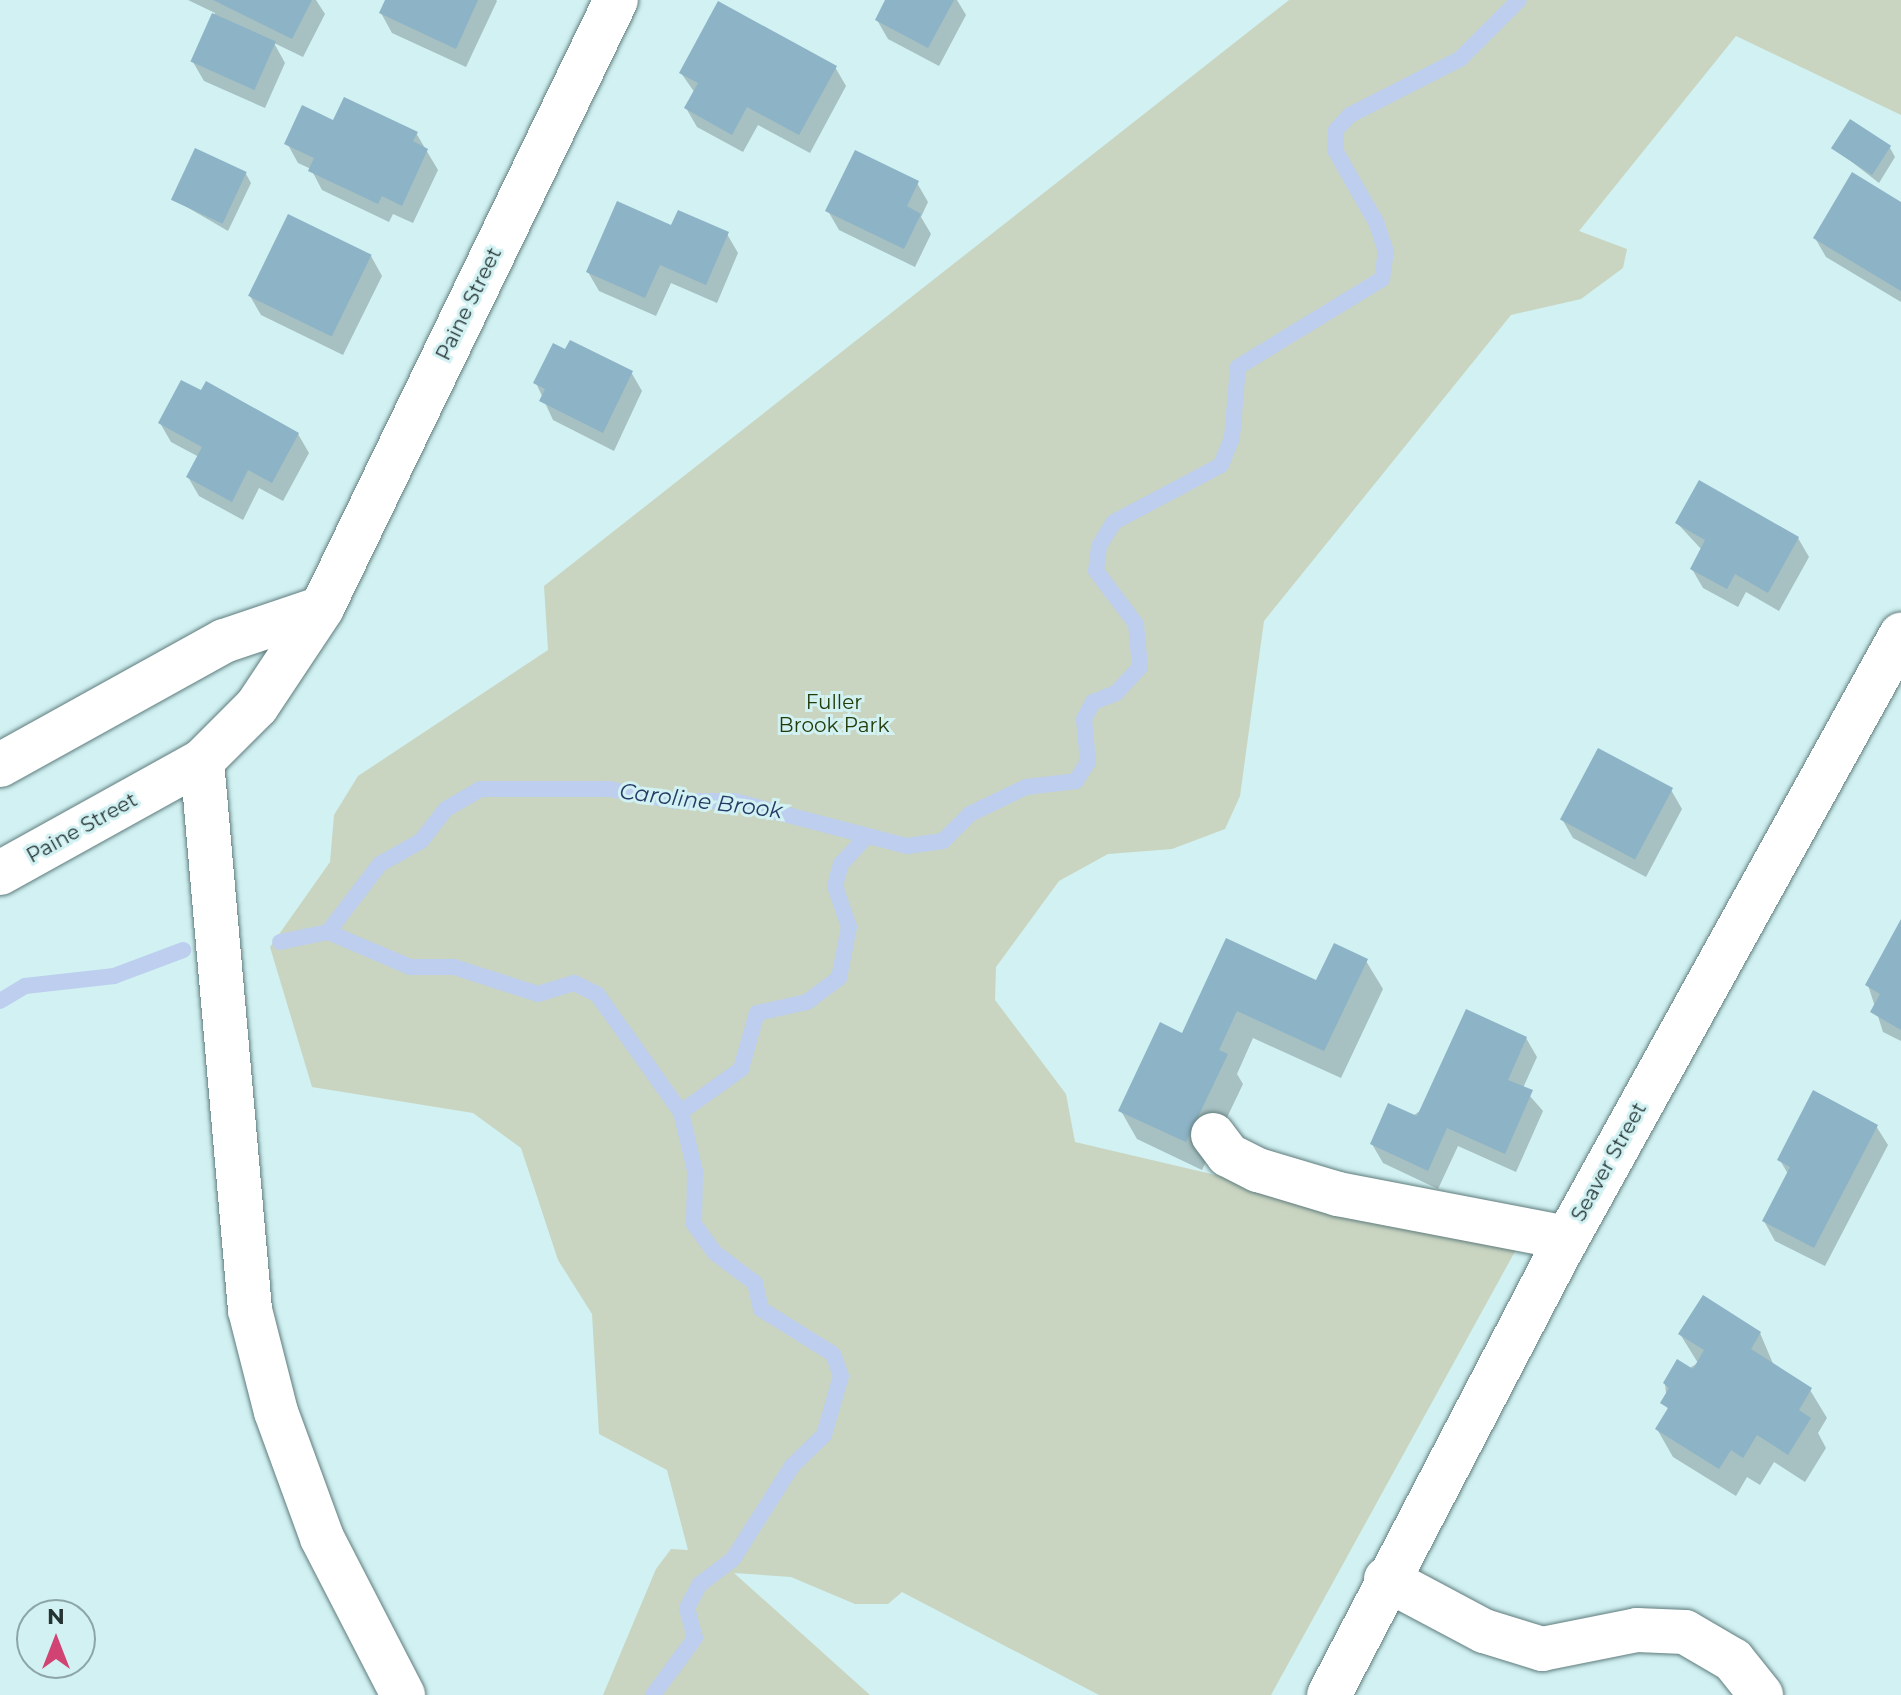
<!DOCTYPE html>
<html>
<head>
<meta charset="utf-8">
<style>
  body { margin:0 }
  #map { position:relative; width:1901px; height:1695px; overflow:hidden; background:#d1f1f2; font-family:Montserrat,sans-serif }
  div>[style] { position:absolute }
  .green>* { inset:0; background:#c9d5c1 }
  .shadow>* { inset:0; background:#0003 }
  .stream>* { height:16px; margin:-8px; padding:0 8px; transform-origin:8px; border-radius:8px; background:#bdceef }
  .building>* { inset:0; background:#8db3c7; transform-origin:0 0 }
  .roads { filter:drop-shadow(0 0 2px #607c7d) drop-shadow(0 0 2px #607c7d) }
  .minor>* { height:44px; margin:-22px; padding:0 22px; transform-origin:22px; border-radius:22px; background:#fff }
  span { translate:-50% -50%; white-space:nowrap; text-align:center; line-height:1.15; -webkit-text-stroke:6px #d1f1f2; paint-order:stroke }
  .street-label { font-size:20px; color:#263333 }
  .park-label { font-size:20px; color:#233b08 }
  .water-label { font-size:22px; color:#273a66; font-style:italic }
  .north { position:absolute; left:16px; top:1599px; width:80px; height:80px; box-sizing:border-box; background:#d1f1f2; border:2px solid #8da5a6; border-radius:50%; rotate:0deg; font-size:22px; font-weight:700; line-height:32px; text-align:center; color:#263333 }
  .north::after { content:''; display:block; margin:auto; width:28px; height:36px; background:#d04372; clip-path:polygon(50% 0,100% 100%,50% 72%,0 100%) }
</style>
</head>
<body>
<div id="map">
  <div class="green">
    <i style="clip-path:polygon(1289px 0,1901px 0,1901px 115px,1736px 36px,1579px 231px,1627px 249px,1623px 268px,1581px 299px,1511px 315px,1264px 621px,1240px 796px,1225px 829px,1172px 849px,1108px 854px,1059px 881px,996px 967px,995px 1000px,1066px 1094px,1075px 1142px,1518px 1246px,1271px 1695px,1099px 1695px,902px 1592px,888px 1604px,855px 1604px,791px 1577px,734px 1573px,870px 1695px,603px 1695px,656px 1569px,671px 1549px,688px 1550px,667px 1470px,599px 1434px,592px 1314px,558px 1260px,521px 1148px,473px 1113px,312px 1087px,270px 947px,330px 862px,334px 815px,358px 776px,548px 650px,544px 586px)"></i>
  </div>
  <div class="shadow">
    <i style="clip-path:polygon(188px 0,316px 0,325px 14px,303px 57px,274px 43px,285px 63px,265px 108px,204px 81px,193px 62px,215px 13px)"></i>
    <i style="clip-path:polygon(387px 0,496px 0,497px 1px,466px 67px,392px 33px,381px 13px)"></i>
    <i style="clip-path:polygon(888px 0,957px 0,966px 15px,939px 66px,888px 39px,877px 20px)"></i>
    <i style="clip-path:polygon(835px 67px,846px 86px,810px 153px,758px 125px,743px 152px,697px 127px,686px 108px,695px 93px,681px 73px)"></i>
    <i style="clip-path:polygon(334px 123px,416px 133px,438px 170px,413px 223px,393px 214px,389px 222px,322px 190px,311px 169px,298px 163px,287px 143px)"></i>
    <i style="clip-path:polygon(1834px 148px,1890px 148px,1895px 157px,1879px 183px)"></i>
    <i style="clip-path:polygon(246px 174px,251px 183px,228px 231px,173px 199px)"></i>
    <i style="clip-path:polygon(917px 183px,928px 202px,921px 217px,931px 234px,915px 267px,839px 230px,828px 211px)"></i>
    <i style="clip-path:polygon(1901px 205px,1901px 302px,1826px 257px,1815px 238px)"></i>
    <i style="clip-path:polygon(672px 228px,727px 234px,738px 253px,717px 303px,671px 283px,656px 316px,599px 291px,588px 272px)"></i>
    <i style="clip-path:polygon(371px 256px,382px 276px,343px 355px,261px 315px,250px 296px)"></i>
    <i style="clip-path:polygon(631px 372px,642px 391px,614px 451px,553px 420px,536px 383px)"></i>
    <i style="clip-path:polygon(160px 423px,298px 434px,309px 453px,283px 501px,259px 488px,243px 520px,199px 496px,188px 477px,199px 457px,171px 442px)"></i>
    <i style="clip-path:polygon(1677px 523px,1798px 538px,1809px 557px,1779px 611px,1746px 592px,1738px 607px,1703px 588px,1692px 569px,1702px 550px)"></i>
    <i style="clip-path:polygon(1671px 790px,1682px 809px,1646px 877px,1573px 838px,1562px 819px)"></i>
    <i style="clip-path:polygon(1901px 924px,1901px 1041px,1883px 1032px,1868px 985px)"></i>
    <i style="clip-path:polygon(1227px 941px,1317px 983px,1366px 961px,1383px 989px,1341px 1078px,1253px 1038px,1237px 1074px,1243px 1084px,1202px 1170px,1137px 1139px,1121px 1111px,1183px 1036px)"></i>
    <i style="clip-path:polygon(1526px 1038px,1537px 1057px,1523px 1088px,1543px 1111px,1516px 1172px,1458px 1146px,1438px 1189px,1383px 1163px,1372px 1144px)"></i>
    <i style="clip-path:polygon(1876px 1126px,1888px 1145px,1825px 1266px,1775px 1241px,1764px 1221px,1788px 1174px,1780px 1160px)"></i>
    <i style="clip-path:polygon(1760px 1333px,1774px 1366px,1810px 1390px,1827px 1418px,1818px 1433px,1826px 1448px,1805px 1482px,1774px 1462px,1760px 1485px,1747px 1477px,1736px 1496px,1673px 1457px,1657px 1429px,1668px 1412px,1665px 1383px,1698px 1363px,1680px 1334px)"></i>
  </div>
  <div class="stream">
    <i style="left:328px;top:932px;width:89px;rotate:23.1deg"></i>
    <i style="left:410px;top:967px;width:44px"></i>
    <i style="left:454px;top:967px;width:88px;rotate:17.8deg"></i>
    <i style="left:538px;top:994px;width:38px;rotate:-17deg"></i>
    <i style="left:574px;top:983px;width:25px;rotate:26deg"></i>
    <i style="left:597px;top:994px;width:145px;rotate:54.6deg"></i>
    <i style="left:280px;top:942px;width:49px;rotate:-11.8deg"></i>
    <i style="left:328px;top:932px;width:86px;rotate:-52.6deg"></i>
    <i style="left:380px;top:864px;width:47px;rotate:-29.3deg"></i>
    <i style="left:421px;top:841px;width:41px;rotate:-52deg"></i>
    <i style="left:446px;top:809px;width:39px;rotate:-30deg"></i>
    <i style="left:480px;top:789px;width:129px"></i>
    <i style="left:609px;top:789px;width:67px;rotate:10.3deg"></i>
    <i style="left:675px;top:801px;width:59px"></i>
    <i style="left:734px;top:801px;width:179px;rotate:14.6deg"></i>
    <i style="left:907px;top:846px;width:36px;rotate:-8deg"></i>
    <i style="left:943px;top:841px;width:38px;rotate:-45deg"></i>
    <i style="left:970px;top:814px;width:62px;rotate:-25.7deg"></i>
    <i style="left:1026px;top:787px;width:50px;rotate:-6.8deg"></i>
    <i style="left:1076px;top:781px;width:22px;rotate:-58deg"></i>
    <i style="left:1088px;top:762px;width:43px;rotate:-95.3deg"></i>
    <i style="left:1084px;top:719px;width:19px;rotate:-62deg"></i>
    <i style="left:1093px;top:702px;width:25px;rotate:-21deg"></i>
    <i style="left:1116px;top:693px;width:35px;rotate:-47deg"></i>
    <i style="left:1140px;top:667px;width:43px;rotate:-95.3deg"></i>
    <i style="left:1136px;top:624px;width:66px;rotate:-127deg"></i>
    <i style="left:1096px;top:571px;width:25px;rotate:-83deg"></i>
    <i style="left:1099px;top:546px;width:28px;rotate:-58deg"></i>
    <i style="left:1114px;top:522px;width:121px;rotate:-28deg"></i>
    <i style="left:1221px;top:465px;width:29px;rotate:-68deg"></i>
    <i style="left:1232px;top:438px;width:71px;rotate:-85.2deg"></i>
    <i style="left:1238px;top:367px;width:169px;rotate:-31.4deg"></i>
    <i style="left:1382px;top:279px;width:27px;rotate:-82deg"></i>
    <i style="left:1386px;top:252px;width:32px;rotate:-108deg"></i>
    <i style="left:1376px;top:222px;width:83px;rotate:-119.7deg"></i>
    <i style="left:1335px;top:150px;width:20px;rotate:-87deg"></i>
    <i style="left:1336px;top:130px;width:21px;rotate:-47deg"></i>
    <i style="left:1350px;top:115px;width:123px;rotate:-27deg"></i>
    <i style="left:1460px;top:59px;width:83px;rotate:-45deg"></i>
    <i style="left:0;top:1001px;width:29px;rotate:-31deg"></i>
    <i style="left:25px;top:986px;width:90px;rotate:-6.4deg"></i>
    <i style="left:114px;top:976px;width:74px;rotate:-20.6deg"></i>
    <i style="left:653px;top:1695px;width:71px;rotate:-53.6deg"></i>
    <i style="left:695px;top:1638px;width:31px;rotate:-105deg"></i>
    <i style="left:687px;top:1608px;width:27px;rotate:-62deg"></i>
    <i style="left:700px;top:1584px;width:41px;rotate:-37.1deg"></i>
    <i style="left:733px;top:1559px;width:110px;rotate:-57.6deg"></i>
    <i style="left:792px;top:1466px;width:45px;rotate:-44.1deg"></i>
    <i style="left:824px;top:1435px;width:61px;rotate:-73.9deg"></i>
    <i style="left:841px;top:1376px;width:23px;rotate:-110deg"></i>
    <i style="left:833px;top:1354px;width:85px;rotate:-148deg"></i>
    <i style="left:761px;top:1309px;width:27px;rotate:-103deg"></i>
    <i style="left:755px;top:1283px;width:50px;rotate:-143.1deg"></i>
    <i style="left:715px;top:1253px;width:36px;rotate:-126deg"></i>
    <i style="left:694px;top:1224px;width:53px;rotate:-88.9deg"></i>
    <i style="left:695px;top:1171px;width:61px;rotate:-103.3deg"></i>
    <i style="left:681px;top:1112px;width:74px;rotate:-35.6deg"></i>
    <i style="left:741px;top:1069px;width:58px;rotate:-74.1deg"></i>
    <i style="left:757px;top:1013px;width:51px;rotate:-12.4deg"></i>
    <i style="left:807px;top:1002px;width:40px;rotate:-37deg"></i>
    <i style="left:839px;top:978px;width:52px;rotate:-78.9deg"></i>
    <i style="left:849px;top:927px;width:43px;rotate:-108.9deg"></i>
    <i style="left:835px;top:886px;width:23px;rotate:-75deg"></i>
    <i style="left:841px;top:864px;width:34px;rotate:-47deg"></i>
  </div>
  <div class="building">
    <i style="clip-path:polygon(213px 0,312px 0,292px 39px)"></i>
    <i style="clip-path:polygon(385px 0,478px 0,456px 49px,379px 13px)"></i>
    <i style="clip-path:polygon(885px 0,954px 0,928px 48px,875px 20px)"></i>
    <i style="clip-path:polygon(718px 1px,837px 66px,799px 135px,747px 107px,732px 135px,684px 108px,698px 83px,679px 73px)"></i>
    <i style="left:212px;top:13px;width:70px;height:53px;rotate:24deg"></i>
    <i style="clip-path:polygon(344px 97px,418px 132px,413px 141px,428px 149px,402px 206px,382px 196px,378px 204px,308px 171px,314px 158px,284px 144px,302px 105px,333px 120px)"></i>
    <i style="left:1850px;top:119px;width:49px;height:35px;rotate:33deg"></i>
    <i style="left:195px;top:148px;width:57px;height:57px;rotate:25deg"></i>
    <i style="clip-path:polygon(855px 150px,919px 181px,907px 206px,921px 214px,904px 249px,825px 211px)"></i>
    <i style="clip-path:polygon(1852px 172px,1901px 202px,1901px 291px,1813px 238px)"></i>
    <i style="clip-path:polygon(617px 201px,671px 225px,678px 210px,729px 232px,706px 285px,660px 265px,645px 298px,586px 272px)"></i>
    <i style="left:288px;top:214px;width:93px;height:91px;rotate:26deg"></i>
    <i style="clip-path:polygon(570px 340px,633px 371px,603px 433px,539px 401px,545px 389px,533px 383px,553px 343px,565px 349px)"></i>
    <i style="clip-path:polygon(181px 380px,201px 390px,206px 381px,299px 433px,272px 483px,248px 470px,232px 502px,186px 477px,202px 447px,158px 423px)"></i>
    <i style="clip-path:polygon(1699px 480px,1799px 537px,1768px 593px,1735px 574px,1727px 589px,1690px 569px,1705px 540px,1675px 523px)"></i>
    <i style="left:1598px;top:748px;width:85px;height:81px;rotate:28deg"></i>
    <i style="clip-path:polygon(1901px 919px,1901px 1030px,1870px 1012px,1880px 994px,1865px 985px)"></i>
    <i style="clip-path:polygon(1226px 938px,1316px 980px,1334px 943px,1368px 959px,1324px 1051px,1237px 1011px,1219px 1050px,1228px 1054px,1186px 1142px,1118px 1111px,1160px 1022px,1182px 1033px)"></i>
    <i style="clip-path:polygon(1466px 1009px,1527px 1037px,1508px 1080px,1533px 1090px,1505px 1154px,1447px 1128px,1428px 1171px,1370px 1144px,1388px 1103px,1417px 1116px)"></i>
    <i style="clip-path:polygon(1813px 1090px,1878px 1125px,1814px 1248px,1762px 1221px,1790px 1167px,1777px 1160px)"></i>
    <i style="clip-path:polygon(1703px 1295px,1761px 1332px,1751px 1349px,1812px 1388px,1799px 1410px,1811px 1418px,1788px 1455px,1757px 1435px,1743px 1458px,1731px 1450px,1719px 1469px,1655px 1429px,1668px 1408px,1660px 1403px,1669px 1388px,1663px 1383px,1677px 1359px,1693px 1369px,1704px 1350px,1678px 1334px)"></i>
  </div>
  <div class="roads">
    <div class="minor">
      <i style="left:202px;top:761px;width:551px;rotate:85deg"></i>
      <i style="left:250px;top:1310px;width:105px;rotate:75.7deg"></i>
      <i style="left:276px;top:1412px;width:134px;rotate:69.9deg"></i>
      <i style="left:322px;top:1538px;width:177px;rotate:62.7deg"></i>
      <i style="left:0;top:765px;width:256px;rotate:-29deg"></i>
      <i style="left:224px;top:641px;width:103px;rotate:-18.6deg"></i>
      <i style="left:0;top:873px;width:231px;rotate:-29deg"></i>
      <i style="left:202px;top:761px;width:78px;rotate:-45deg"></i>
      <i style="left:257px;top:706px;width:118px;rotate:-56.4deg"></i>
      <i style="left:322px;top:608px;width:675px;rotate:-64.19deg"></i>
      <i style="left:1213px;top:1135px;width:25px;rotate:53deg"></i>
      <i style="left:1228px;top:1155px;width:34px;rotate:27deg"></i>
      <i style="left:1258px;top:1170px;width:84px;rotate:16.7deg"></i>
      <i style="left:1338px;top:1194px;width:233px;rotate:10.9deg"></i>
      <i style="left:1386px;top:1579px;width:111px;rotate:28deg"></i>
      <i style="left:1484px;top:1631px;width:61px;rotate:17.2deg"></i>
      <i style="left:1542px;top:1649px;width:97px;rotate:-11.3deg"></i>
      <i style="left:1637px;top:1630px;width:48px;rotate:2.4deg"></i>
      <i style="left:1685px;top:1632px;width:56px;rotate:30.3deg"></i>
      <i style="left:1733px;top:1660px;width:45px;rotate:51.3deg"></i>
      <i style="left:1329px;top:1695px;width:496px;rotate:-62.5deg"></i>
      <i style="left:1558px;top:1255px;width:709px;rotate:-61.05deg"></i>
    </div>
  </div>
  <div class="street-label">
    <span style="left:469px;top:304px;rotate:-64deg">Paine Street</span>
    <span style="left:82px;top:828px;rotate:-29deg">Paine Street</span>
    <span style="left:1609px;top:1162px;rotate:-61deg">Seaver Street</span>
  </div>
  <div class="park-label">
    <span style="left:834px;top:714px">Fuller<br>Brook Park</span>
  </div>
  <div class="water-label">
    <span style="left:701px;top:801px;rotate:7deg">Caroline Brook</span>
  </div>
  <div class="north">N</div>
</div>
</body>
</html>
